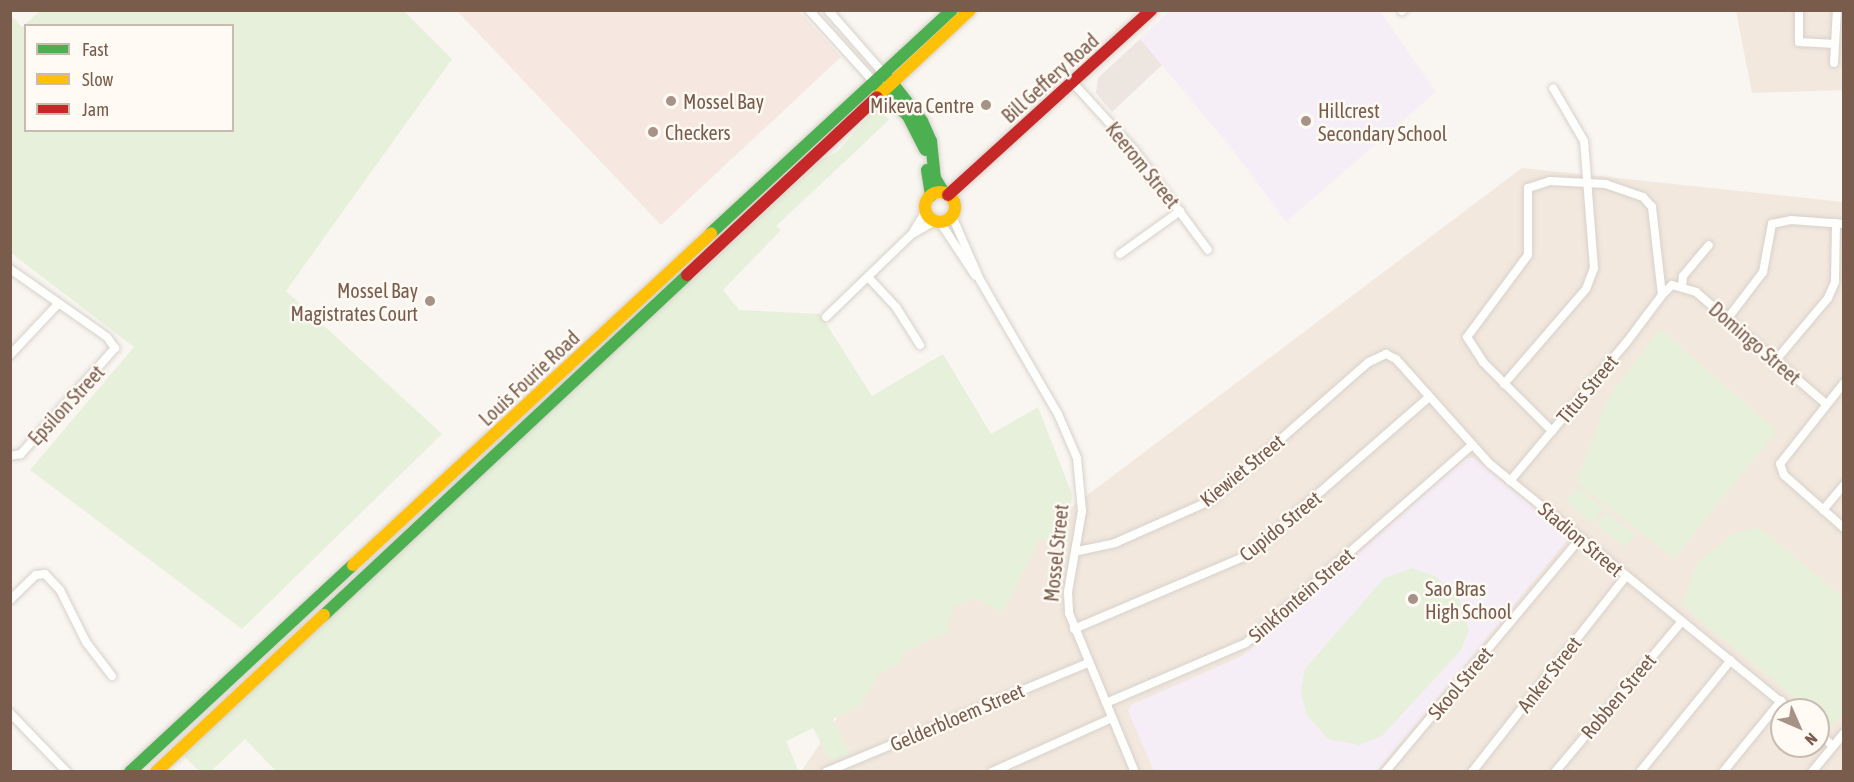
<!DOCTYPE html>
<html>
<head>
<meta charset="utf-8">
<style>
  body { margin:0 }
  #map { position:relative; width:1854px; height:782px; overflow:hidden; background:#f9f5f0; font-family:"Asap Condensed",sans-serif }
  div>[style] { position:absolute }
  .residential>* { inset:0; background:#f2e8de }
  .commercial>* { inset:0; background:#f6e8e1 }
  .industrial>* { inset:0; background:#ede5e0 }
  .education>* { inset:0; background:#f6eef6 }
  .green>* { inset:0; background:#e7f0db; transform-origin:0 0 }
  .roads { filter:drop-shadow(0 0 2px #d7d1cb) drop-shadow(0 0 2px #d7d1cb) }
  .street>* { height:8px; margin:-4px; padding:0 4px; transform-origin:4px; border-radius:4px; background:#fefefd }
  .fast>* { height:12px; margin:-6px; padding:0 6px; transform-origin:6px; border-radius:6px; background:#4caf50 }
  .slow>* { height:12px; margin:-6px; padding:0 6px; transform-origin:6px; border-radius:6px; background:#ffc107 }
  .slow>.ring { margin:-6px; padding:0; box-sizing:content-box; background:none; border:12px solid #ffc107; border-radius:50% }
  .jam>* { height:12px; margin:-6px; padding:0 6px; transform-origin:6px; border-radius:6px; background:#c62828 }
  .dots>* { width:16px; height:16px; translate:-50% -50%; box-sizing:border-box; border:3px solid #fffaf3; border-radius:50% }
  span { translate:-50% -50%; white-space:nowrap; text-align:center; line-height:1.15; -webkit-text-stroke:5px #fffaf3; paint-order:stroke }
  .street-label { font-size:20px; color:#7a5c4d }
  .poi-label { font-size:20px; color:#7a5c4d }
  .left { translate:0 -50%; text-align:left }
  .right { translate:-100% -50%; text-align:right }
  .frame { position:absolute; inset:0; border:12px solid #7a5c4d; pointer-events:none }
  .legend { position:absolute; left:24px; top:24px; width:210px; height:108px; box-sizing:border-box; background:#fffaf3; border:2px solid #cabbb1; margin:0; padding:8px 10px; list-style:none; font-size:18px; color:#7a5c4d }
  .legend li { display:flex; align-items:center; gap:12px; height:30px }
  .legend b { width:30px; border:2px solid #cabbb1 }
  .north { position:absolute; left:1770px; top:698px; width:60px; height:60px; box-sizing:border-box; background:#fffaf3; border:2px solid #cabbb1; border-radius:50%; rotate:135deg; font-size:16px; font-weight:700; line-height:24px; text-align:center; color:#7a5c4d }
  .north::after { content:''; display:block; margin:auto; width:21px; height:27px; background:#a69286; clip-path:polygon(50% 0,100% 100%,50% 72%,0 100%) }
</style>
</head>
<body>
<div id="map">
  <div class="residential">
    <i style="clip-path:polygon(1736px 11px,1843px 11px,1843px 90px,1752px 93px)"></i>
    <i style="clip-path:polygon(evenodd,1522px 168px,1843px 202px,1843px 771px,801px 772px,884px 648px,1522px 168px,1782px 710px,1818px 710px,1818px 746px,1782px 746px,1782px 710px)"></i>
  </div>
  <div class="commercial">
    <i style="clip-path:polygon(457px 11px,799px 11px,841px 57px,661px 225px)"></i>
  </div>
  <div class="industrial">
    <i style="clip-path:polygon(1140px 39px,1163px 64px,1112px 112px,1096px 93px,1098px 78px)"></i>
  </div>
  <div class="education">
    <i style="clip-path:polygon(1170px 10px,1380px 11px,1436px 92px,1286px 222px,1233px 150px,1140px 39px)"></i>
    <i style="clip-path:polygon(1466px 458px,1474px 458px,1566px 534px,1567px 541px,1377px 771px,1154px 771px,1128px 711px,1131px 705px,1242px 656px)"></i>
  </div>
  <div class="green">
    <i style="clip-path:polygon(evenodd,40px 11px,404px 11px,452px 59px,286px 291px,442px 434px,242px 629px,30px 470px,134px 347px,11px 253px,11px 15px,22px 27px,40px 11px,26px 26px,232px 26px,232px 130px,26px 130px,26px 26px)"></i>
    <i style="clip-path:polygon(877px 107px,889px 120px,776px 226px,781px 230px,723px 290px,739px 310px,820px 314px,872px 396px,943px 354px,991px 434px,1038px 407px,1072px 494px,1067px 548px,1040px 538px,1003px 613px,974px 598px,953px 607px,947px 633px,904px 652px,901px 663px,879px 674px,859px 707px,833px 719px,850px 754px,831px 762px,813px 728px,786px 741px,798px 770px,794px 772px,276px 771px,245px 739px,211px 771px,200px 772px,182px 754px,821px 160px,838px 151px)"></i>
    <i style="clip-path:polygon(1660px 329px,1777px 431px,1674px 558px,1576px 482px,1608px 398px)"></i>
    <i style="left:1578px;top:487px;width:34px;height:19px;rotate:40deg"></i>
    <i style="left:1606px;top:512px;width:37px;height:16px;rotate:38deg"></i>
    <i style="clip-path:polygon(1760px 528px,1843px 597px,1843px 714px,1832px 728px,1818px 717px,1818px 710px,1810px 710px,1682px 605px,1696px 565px,1733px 533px)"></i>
    <i style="clip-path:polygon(1412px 568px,1435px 576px,1459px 598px,1469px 630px,1461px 650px,1382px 736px,1359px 745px,1328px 739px,1306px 714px,1301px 689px,1305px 669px,1384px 578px)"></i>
  </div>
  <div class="roads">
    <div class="street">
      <i style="left:809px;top:10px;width:97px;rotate:47.9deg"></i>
      <i style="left:828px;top:10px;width:85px;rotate:48.8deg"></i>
      <i style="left:1799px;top:10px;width:32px;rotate:90deg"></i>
      <i style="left:1799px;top:42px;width:36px;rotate:3deg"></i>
      <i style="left:1402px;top:11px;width:1px;rotate:-45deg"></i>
      <i style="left:1834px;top:63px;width:53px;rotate:-86.8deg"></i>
      <i style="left:1074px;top:84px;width:89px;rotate:47.7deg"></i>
      <i style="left:1134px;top:150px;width:124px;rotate:53.5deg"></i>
      <i style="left:952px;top:216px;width:70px;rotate:66.4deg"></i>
      <i style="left:980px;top:280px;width:155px;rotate:59.8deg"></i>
      <i style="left:1058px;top:414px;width:48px;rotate:66.6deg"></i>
      <i style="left:1077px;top:458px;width:53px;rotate:84.6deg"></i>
      <i style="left:1082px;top:511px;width:82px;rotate:99.8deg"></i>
      <i style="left:1068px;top:592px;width:21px;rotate:87deg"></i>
      <i style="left:1069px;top:613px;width:172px;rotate:67.5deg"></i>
      <i style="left:940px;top:222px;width:64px;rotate:56.6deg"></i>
      <i style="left:914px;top:233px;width:24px;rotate:-30deg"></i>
      <i style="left:1120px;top:254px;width:74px;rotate:-35.6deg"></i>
      <i style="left:10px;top:269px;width:118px;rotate:35deg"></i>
      <i style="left:107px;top:337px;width:14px;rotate:54deg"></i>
      <i style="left:115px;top:348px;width:142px;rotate:131.6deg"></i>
      <i style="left:21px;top:454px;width:11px;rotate:170deg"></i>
      <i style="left:868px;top:277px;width:41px;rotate:47deg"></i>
      <i style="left:896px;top:307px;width:45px;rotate:57.7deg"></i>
      <i style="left:1682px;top:286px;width:10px;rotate:-84deg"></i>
      <i style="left:1683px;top:276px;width:40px;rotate:-50deg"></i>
      <i style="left:1662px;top:295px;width:14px;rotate:-45deg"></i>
      <i style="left:1672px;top:285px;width:25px;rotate:16deg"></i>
      <i style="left:1696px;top:292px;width:172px;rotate:40.7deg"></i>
      <i style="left:826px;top:317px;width:120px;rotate:-44deg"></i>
      <i style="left:912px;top:234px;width:27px;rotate:-59deg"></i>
      <i style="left:1728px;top:318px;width:58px;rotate:-52.7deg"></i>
      <i style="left:1763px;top:272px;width:49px;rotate:-79.4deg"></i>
      <i style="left:1772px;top:224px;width:19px;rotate:-12deg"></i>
      <i style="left:1791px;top:220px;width:53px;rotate:4.3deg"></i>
      <i style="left:10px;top:355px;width:70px;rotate:-46.7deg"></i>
      <i style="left:1776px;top:360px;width:81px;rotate:-50deg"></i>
      <i style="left:1828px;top:298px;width:17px;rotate:-66deg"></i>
      <i style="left:1835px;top:282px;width:59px;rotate:-89deg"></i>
      <i style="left:1844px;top:383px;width:103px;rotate:128.3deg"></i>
      <i style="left:1780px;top:464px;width:12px;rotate:70deg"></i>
      <i style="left:1784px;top:475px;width:80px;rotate:41.5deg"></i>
      <i style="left:1504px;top:384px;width:125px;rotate:-49.2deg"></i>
      <i style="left:1586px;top:289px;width:22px;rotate:-69deg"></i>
      <i style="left:1594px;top:268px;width:127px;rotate:-94.5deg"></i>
      <i style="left:1584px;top:141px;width:61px;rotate:-120.3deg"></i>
      <i style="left:1510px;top:481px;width:180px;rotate:-50deg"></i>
      <i style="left:1626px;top:343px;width:60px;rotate:-53.1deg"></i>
      <i style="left:1662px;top:295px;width:89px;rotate:-96.5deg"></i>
      <i style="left:1652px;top:207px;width:13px;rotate:-132deg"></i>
      <i style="left:1643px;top:197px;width:39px;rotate:-161deg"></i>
      <i style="left:1606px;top:184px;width:56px;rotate:-176.9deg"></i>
      <i style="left:1550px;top:181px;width:23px;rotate:162deg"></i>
      <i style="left:1528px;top:188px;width:67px;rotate:90deg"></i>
      <i style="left:1528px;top:255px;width:102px;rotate:126.6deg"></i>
      <i style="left:1467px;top:337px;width:30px;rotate:57deg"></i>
      <i style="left:1483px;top:362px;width:98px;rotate:45deg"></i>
      <i style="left:1823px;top:510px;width:33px;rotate:-50deg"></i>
      <i style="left:1078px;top:551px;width:38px;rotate:-12deg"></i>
      <i style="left:1115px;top:543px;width:104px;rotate:-23.9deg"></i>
      <i style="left:1210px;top:501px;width:211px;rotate:-41.2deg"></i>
      <i style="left:1369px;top:362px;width:19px;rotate:-25deg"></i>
      <i style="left:1386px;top:354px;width:11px;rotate:27deg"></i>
      <i style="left:1396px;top:359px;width:141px;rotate:48.2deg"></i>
      <i style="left:1490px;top:464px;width:389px;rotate:39.3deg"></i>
      <i style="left:10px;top:600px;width:36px;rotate:-44deg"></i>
      <i style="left:36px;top:575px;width:9px;rotate:-6deg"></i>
      <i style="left:45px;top:574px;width:22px;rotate:47deg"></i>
      <i style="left:60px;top:590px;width:58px;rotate:63.4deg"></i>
      <i style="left:86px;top:642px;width:43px;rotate:52.6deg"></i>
      <i style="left:1074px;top:629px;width:189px;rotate:-23deg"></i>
      <i style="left:1248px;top:555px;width:239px;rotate:-41.1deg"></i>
      <i style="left:1106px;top:703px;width:152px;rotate:-23.2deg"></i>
      <i style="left:1246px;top:643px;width:299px;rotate:-41.2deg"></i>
      <i style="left:10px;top:713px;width:82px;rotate:46deg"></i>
      <i style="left:1818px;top:733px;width:20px;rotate:41deg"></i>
      <i style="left:826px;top:772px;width:284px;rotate:-22.6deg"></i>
      <i style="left:992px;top:772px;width:132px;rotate:-24.2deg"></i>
      <i style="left:1385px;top:772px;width:305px;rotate:-50.1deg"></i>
      <i style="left:1472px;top:772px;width:249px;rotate:-51.8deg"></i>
      <i style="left:1555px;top:772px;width:197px;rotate:-49.9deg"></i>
      <i style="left:1640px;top:772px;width:144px;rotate:-50.9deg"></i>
      <i style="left:1723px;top:772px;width:92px;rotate:-50.8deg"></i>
      <i style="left:1812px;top:772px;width:50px;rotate:-50.6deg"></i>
    </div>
    <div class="fast">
      <i style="left:889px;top:79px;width:53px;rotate:51.8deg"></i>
      <i style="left:922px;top:121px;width:22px;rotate:66deg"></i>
      <i style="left:931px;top:141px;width:37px;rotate:84deg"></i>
      <i style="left:935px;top:178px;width:17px;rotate:59deg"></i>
      <i style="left:879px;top:87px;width:41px;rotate:45deg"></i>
      <i style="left:908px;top:116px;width:38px;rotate:63deg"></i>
      <i style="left:927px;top:170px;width:26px;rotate:81deg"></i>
      <i style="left:711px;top:233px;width:328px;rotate:-42.8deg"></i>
      <i style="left:324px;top:615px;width:497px;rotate:-43.1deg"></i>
      <i style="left:130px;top:772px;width:304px;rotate:-42.9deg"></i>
    </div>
    <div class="slow">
      <i style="left:877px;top:97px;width:127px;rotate:-43.1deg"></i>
      <i class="ring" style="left:925px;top:192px;width:18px;height:18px"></i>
      <i style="left:353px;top:565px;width:488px;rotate:-42.8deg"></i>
      <i style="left:156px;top:772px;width:230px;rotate:-43.1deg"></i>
    </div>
    <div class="jam">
      <i style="left:948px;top:195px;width:275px;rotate:-42.3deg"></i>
      <i style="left:687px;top:275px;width:260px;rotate:-43.1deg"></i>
    </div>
  </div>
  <div class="dots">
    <i style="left:671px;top:101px;background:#a69286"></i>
    <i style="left:986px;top:105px;background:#a69286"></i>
    <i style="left:1306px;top:121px;background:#a69286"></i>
    <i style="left:653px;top:132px;background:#a69286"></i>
    <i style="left:430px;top:301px;background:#a69286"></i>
    <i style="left:1413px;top:599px;background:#a69286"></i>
  </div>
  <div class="street-label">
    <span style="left:1050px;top:78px;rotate:-42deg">Bill Geffery Road</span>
    <span style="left:1143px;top:165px;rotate:51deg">Keerom Street</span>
    <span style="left:1755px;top:343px;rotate:41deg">Domingo Street</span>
    <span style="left:529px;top:378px;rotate:-43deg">Louis Fourie Road</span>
    <span style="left:1587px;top:389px;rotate:-50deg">Titus Street</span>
    <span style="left:66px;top:405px;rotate:-47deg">Epsilon Street</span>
    <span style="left:1242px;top:470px;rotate:-39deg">Kiewiet Street</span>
    <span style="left:1280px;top:526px;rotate:-39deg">Cupido Street</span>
    <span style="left:1581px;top:539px;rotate:40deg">Stadion Street</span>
    <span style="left:1056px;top:553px;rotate:-84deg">Mossel Street</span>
    <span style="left:1301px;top:595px;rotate:-41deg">Sinkfontein Street</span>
    <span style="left:1549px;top:674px;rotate:-52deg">Anker Street</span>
    <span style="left:1460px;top:683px;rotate:-50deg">Skool Street</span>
    <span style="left:1618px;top:696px;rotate:-50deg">Robben Street</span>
    <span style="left:957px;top:717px;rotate:-23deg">Gelderbloem Street</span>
  </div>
  <div class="poi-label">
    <span class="left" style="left:683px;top:101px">Mossel Bay</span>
    <span class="right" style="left:974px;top:105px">Mikeva Centre</span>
    <span class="left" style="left:1318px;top:122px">Hillcrest<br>Secondary School</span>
    <span class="left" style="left:665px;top:132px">Checkers</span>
    <span class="right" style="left:418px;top:302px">Mossel Bay<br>Magistrates Court</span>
    <span class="left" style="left:1425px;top:600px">Sao Bras<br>High School</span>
  </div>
  <div class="frame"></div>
  <ul class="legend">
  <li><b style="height:8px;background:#4caf50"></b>Fast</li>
  <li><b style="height:8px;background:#ffc107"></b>Slow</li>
  <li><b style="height:8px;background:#c62828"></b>Jam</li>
  </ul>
  <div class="north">N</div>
</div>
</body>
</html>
